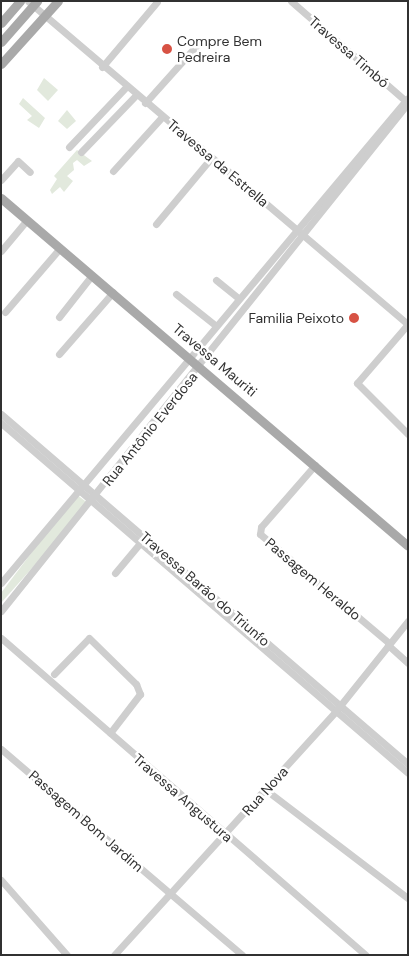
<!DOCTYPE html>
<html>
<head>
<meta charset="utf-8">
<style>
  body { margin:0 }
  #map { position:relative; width:409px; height:956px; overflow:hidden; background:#fff; font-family:"DM Sans",sans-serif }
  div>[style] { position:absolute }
  .green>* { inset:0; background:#e2e9dd }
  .minor>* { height:7px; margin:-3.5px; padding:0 3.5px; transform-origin:3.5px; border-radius:3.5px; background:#cecece }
  .major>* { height:9px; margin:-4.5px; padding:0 4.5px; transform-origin:4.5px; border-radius:4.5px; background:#a9a9a9 }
  .dots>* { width:14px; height:14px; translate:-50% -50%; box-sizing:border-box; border:2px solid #fff; border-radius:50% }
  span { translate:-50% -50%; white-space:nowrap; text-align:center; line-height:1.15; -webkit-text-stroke:5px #fff; paint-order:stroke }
  .poi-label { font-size:14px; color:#313131 }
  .left { translate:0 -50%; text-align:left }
  .right { translate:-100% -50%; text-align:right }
  .street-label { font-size:14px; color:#313131 }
  .frame { position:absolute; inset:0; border:2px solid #313131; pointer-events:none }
</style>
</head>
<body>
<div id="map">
  <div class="green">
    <i style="clip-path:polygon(44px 78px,58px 90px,48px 101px,37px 90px)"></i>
    <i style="clip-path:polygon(23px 98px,45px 118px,39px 128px,27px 120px,32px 116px,19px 104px)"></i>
    <i style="clip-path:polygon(67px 110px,76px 121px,67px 129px,58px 121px)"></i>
    <i style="clip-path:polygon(77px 150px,92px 161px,84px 166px,77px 160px,73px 163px,74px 170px,67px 176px,73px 181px,64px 192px,60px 187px,52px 194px,50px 190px,57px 179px,54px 176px)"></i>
    <i style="clip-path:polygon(76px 494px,89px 504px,1px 603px,1px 593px)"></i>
  </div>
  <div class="minor">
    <i style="left:28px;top:1px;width:499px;rotate:40.4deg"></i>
    <i style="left:291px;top:1px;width:155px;rotate:41.1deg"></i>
    <i style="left:102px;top:67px;width:85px;rotate:-49.8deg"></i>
    <i style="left:145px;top:103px;width:79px;rotate:-48.1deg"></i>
    <i style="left:69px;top:147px;width:83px;rotate:-46.5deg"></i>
    <i style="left:81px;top:152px;width:79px;rotate:-46deg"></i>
    <i style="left:113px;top:171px;width:73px;rotate:-47.8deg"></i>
    <i style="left:1px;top:180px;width:25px;rotate:-48deg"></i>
    <i style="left:18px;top:161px;width:16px;rotate:43deg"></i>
    <i style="left:156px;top:224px;width:86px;rotate:-50.2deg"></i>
    <i style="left:1px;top:251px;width:40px;rotate:-50deg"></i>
    <i style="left:216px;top:280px;width:28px;rotate:39deg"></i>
    <i style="left:176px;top:294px;width:50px;rotate:38.5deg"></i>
    <i style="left:5px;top:312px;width:84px;rotate:-49.3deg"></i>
    <i style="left:59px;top:317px;width:53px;rotate:-51.8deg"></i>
    <i style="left:408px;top:324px;width:78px;rotate:130.8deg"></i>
    <i style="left:357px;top:383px;width:72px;rotate:45deg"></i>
    <i style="left:59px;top:354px;width:82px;rotate:-48.9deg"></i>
    <i style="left:1px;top:414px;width:537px;rotate:40.69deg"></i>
    <i style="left:1px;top:423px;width:537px;rotate:40.69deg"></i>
    <i style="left:315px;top:465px;width:82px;rotate:131.1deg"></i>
    <i style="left:261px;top:527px;width:7px;rotate:98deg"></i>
    <i style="left:260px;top:534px;width:169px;rotate:40.2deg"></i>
    <i style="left:115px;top:573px;width:39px;rotate:-50deg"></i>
    <i style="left:1px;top:583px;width:632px;rotate:-50.01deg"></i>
    <i style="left:1px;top:611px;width:651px;rotate:-51.3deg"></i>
    <i style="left:1px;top:638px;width:483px;rotate:41deg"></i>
    <i style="left:388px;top:645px;width:27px;rotate:42deg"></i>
    <i style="left:54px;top:674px;width:50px;rotate:-45.8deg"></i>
    <i style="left:89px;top:638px;width:66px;rotate:44.4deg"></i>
    <i style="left:136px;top:684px;width:11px;rotate:68deg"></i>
    <i style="left:140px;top:694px;width:49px;rotate:127.6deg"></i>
    <i style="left:1px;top:749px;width:317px;rotate:40.5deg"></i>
    <i style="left:266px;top:790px;width:178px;rotate:37.3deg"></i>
    <i style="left:1px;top:880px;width:100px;rotate:48.7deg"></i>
    <i style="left:114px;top:955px;width:328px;rotate:-47.7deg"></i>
    <i style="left:335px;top:712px;width:117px;rotate:-51.3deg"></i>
  </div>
  <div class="major">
    <i style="left:1px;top:23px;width:29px;rotate:-49deg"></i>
    <i style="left:1px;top:42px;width:55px;rotate:-48.7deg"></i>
    <i style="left:1px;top:64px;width:85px;rotate:-47.9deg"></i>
    <i style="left:1px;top:198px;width:535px;rotate:40.53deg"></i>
  </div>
  <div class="dots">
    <i style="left:167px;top:49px;background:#d75244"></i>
    <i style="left:354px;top:318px;background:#d75244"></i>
  </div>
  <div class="poi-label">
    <span class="left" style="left:177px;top:49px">Compre Bem<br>Pedreira</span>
    <span class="right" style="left:344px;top:318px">Familia Peixoto</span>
  </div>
  <div class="street-label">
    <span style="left:349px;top:52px;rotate:41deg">Travessa Timbó</span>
    <span style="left:218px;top:163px;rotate:40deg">Travessa da Estrella</span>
    <span style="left:215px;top:360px;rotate:40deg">Travessa Mauriti</span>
    <span style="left:150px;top:429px;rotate:-51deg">Rua Antônio Everdosa</span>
    <span style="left:313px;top:579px;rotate:40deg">Passagem Heraldo</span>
    <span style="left:205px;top:589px;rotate:41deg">Travessa Barão do Triunfo</span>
    <span style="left:265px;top:791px;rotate:-48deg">Rua Nova</span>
    <span style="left:183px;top:798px;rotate:41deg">Travessa Angustura</span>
    <span style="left:86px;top:821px;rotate:41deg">Passagem Bom Jardim</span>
  </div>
  <div class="frame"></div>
</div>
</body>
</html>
